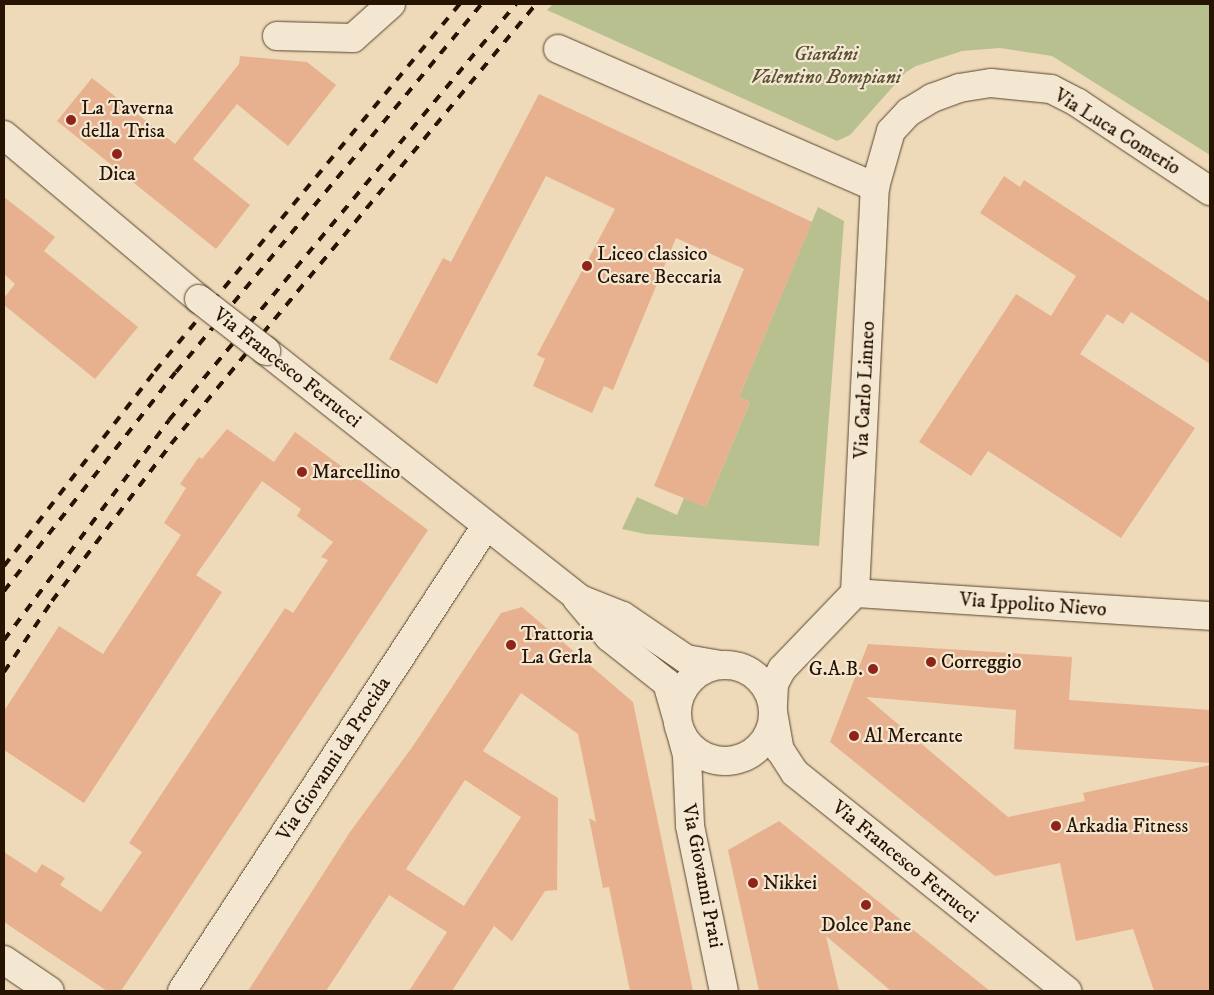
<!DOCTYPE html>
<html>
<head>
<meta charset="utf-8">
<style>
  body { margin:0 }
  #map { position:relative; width:1214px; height:995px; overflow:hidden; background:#eedab8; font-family:"IM FELL DW Pica",serif }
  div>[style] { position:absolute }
  .green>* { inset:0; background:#b8c08f }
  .building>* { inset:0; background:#e7b190 }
  .roads { filter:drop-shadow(0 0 1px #594530) drop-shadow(0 0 1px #594530) }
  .minor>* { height:28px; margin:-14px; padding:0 14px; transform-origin:14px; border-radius:14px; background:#f4e7d1 }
  .minor>.ring { margin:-14px; padding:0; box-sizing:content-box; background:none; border:28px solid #f4e7d1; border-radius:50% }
  .rail>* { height:4px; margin-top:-2px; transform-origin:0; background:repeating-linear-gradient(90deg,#271302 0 9px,transparent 0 18px) }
  .bridges { filter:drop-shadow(0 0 1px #594530) drop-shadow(0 0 1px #594530) }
  .minor-bridge>* { height:28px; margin:-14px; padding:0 14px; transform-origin:14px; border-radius:14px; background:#f4e7d1 }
  .dots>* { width:14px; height:14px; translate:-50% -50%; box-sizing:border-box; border:2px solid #f4e7d1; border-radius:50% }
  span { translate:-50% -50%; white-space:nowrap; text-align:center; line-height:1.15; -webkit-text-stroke:4.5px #f4e7d1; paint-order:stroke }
  .park-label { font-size:20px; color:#5a5033; font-style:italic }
  .poi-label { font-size:20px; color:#271302 }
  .left { translate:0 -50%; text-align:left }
  .right { translate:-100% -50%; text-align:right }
  .street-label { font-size:20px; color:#271302 }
  .frame { position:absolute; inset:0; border:5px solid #271302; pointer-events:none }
</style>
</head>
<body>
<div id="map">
  <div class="green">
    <i style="clip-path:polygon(553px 4px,1210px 4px,1210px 155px,1052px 56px,1000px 48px,962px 51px,916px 66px,906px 72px,850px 135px,837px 141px,547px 10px)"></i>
    <i style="clip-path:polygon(818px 207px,844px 221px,819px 546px,645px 534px,622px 529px,637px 497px,677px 515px,684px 498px,706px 507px,750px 402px,739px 397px)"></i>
  </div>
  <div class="building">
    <i style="clip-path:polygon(240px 56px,307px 62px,336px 85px,288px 146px,237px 104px,193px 159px,250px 205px,216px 249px,57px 121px,92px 78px,175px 144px,239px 64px)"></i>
    <i style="clip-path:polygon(539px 94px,812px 222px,739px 397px,750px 402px,706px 507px,654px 486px,744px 269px,676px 238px,613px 390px,604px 386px,592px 413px,533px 386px,545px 359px,537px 355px,615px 209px,546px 176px,437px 384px,389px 359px,443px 258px,451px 262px)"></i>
    <i style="clip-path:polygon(1004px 176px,1020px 187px,1024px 180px,1210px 302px,1210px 364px,1131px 312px,1123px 324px,1107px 314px,1080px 354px,1195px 428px,1121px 538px,988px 451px,971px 476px,919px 442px,1016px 294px,1051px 316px,1076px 276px,980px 213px)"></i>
    <i style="clip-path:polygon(4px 197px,55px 237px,44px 251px,138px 327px,95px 379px,4px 305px,4px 298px,15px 284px,4px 274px)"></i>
    <i style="clip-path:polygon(227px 429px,274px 462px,295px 432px,428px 530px,121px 991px,107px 991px,4px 922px,4px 852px,36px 873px,42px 864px,65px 878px,60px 885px,101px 912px,142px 852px,129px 843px,285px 608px,293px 613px,328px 560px,321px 557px,333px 542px,297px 516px,301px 509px,262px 481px,196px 575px,222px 592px,84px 803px,4px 750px,4px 711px,59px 626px,103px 654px,181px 535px,164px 523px,186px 488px,180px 484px,199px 457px,202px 459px)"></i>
    <i style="clip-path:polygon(evenodd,522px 607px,633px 702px,693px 991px,630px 991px,609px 887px,603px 888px,589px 818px,596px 822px,578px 734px,521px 693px,483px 751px,558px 798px,557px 890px,545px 891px,512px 941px,494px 926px,452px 991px,409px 991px,447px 932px,389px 895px,326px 991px,248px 991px,350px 832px,413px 746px,501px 613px,522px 607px,465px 780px,521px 817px,464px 906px,406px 869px,465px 780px)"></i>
    <i style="clip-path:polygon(868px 644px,1072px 657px,1069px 700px,1210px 710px,1210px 763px,1014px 749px,1016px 710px,866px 697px,1008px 817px,1085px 801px,1083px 793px,1210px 765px,1210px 991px,1154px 991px,1133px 929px,1076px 941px,1060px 863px,995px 876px,830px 742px)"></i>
    <i style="clip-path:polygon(779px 821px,911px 928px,990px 991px,891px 991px,826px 936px,839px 991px,759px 991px,728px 850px)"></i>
  </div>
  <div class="roads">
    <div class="minor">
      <i style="left:277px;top:36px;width:76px;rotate:1.5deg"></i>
      <i style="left:353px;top:38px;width:51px;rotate:-41.8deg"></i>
      <i style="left:558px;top:49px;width:346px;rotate:23.5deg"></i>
      <i style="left:4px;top:135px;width:255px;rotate:40.1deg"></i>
      <i style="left:266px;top:351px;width:400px;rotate:38.3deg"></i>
      <i style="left:580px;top:599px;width:46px;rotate:21.6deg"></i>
      <i style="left:623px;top:616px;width:76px;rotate:34.3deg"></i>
      <i style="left:686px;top:659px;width:35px;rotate:10deg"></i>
      <i style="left:855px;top:593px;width:406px;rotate:-87.2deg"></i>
      <i style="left:875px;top:187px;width:58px;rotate:-74.1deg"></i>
      <i style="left:891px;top:131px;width:26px;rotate:-47deg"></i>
      <i style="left:909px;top:112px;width:27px;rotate:-31deg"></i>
      <i style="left:932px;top:98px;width:29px;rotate:-20deg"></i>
      <i style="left:959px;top:88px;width:32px;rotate:-9deg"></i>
      <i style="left:991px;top:83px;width:60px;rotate:5.7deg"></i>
      <i style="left:1051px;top:89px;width:30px;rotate:27deg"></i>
      <i style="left:1078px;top:103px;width:159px;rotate:33.7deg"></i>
      <i style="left:855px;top:593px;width:356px;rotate:3.7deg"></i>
      <i style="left:577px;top:599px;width:50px;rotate:49.9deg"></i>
      <i style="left:609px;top:637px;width:74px;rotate:38.4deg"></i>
      <i style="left:667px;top:683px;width:33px;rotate:74deg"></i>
      <i class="ring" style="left:677px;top:665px;width:68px;height:68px"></i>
      <i style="left:773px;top:704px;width:20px;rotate:-87deg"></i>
      <i style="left:774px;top:684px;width:17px;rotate:-62deg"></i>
      <i style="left:782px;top:669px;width:105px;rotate:-46.2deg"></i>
      <i style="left:773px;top:712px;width:39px;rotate:80deg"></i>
      <i style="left:780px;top:750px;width:27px;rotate:57deg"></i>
      <i style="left:795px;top:773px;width:349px;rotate:38.7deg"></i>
      <i style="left:681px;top:733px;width:24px;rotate:75deg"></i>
      <i style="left:687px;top:756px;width:70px;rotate:87.5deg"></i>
      <i style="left:690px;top:826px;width:168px;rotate:78.4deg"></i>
      <i style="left:4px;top:960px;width:55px;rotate:34deg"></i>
      <i style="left:182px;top:991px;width:556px;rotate:-56.82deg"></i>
    </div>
  </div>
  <div class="rail">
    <i style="left:4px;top:566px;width:247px;rotate:-52.2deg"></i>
    <i style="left:155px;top:371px;width:477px;rotate:-50.3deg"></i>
    <i style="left:4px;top:591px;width:278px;rotate:-51.9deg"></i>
    <i style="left:176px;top:372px;width:478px;rotate:-50.3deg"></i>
    <i style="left:4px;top:640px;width:275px;rotate:-53.1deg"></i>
    <i style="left:169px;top:420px;width:542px;rotate:-50.17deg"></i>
    <i style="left:4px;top:672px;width:86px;rotate:-55.9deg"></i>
    <i style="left:52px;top:601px;width:197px;rotate:-52.8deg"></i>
    <i style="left:171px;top:444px;width:572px;rotate:-50.32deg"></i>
  </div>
  <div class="bridges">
    <div class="minor-bridge">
      <i style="left:199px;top:299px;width:85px;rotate:37.8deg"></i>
    </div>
  </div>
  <div class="dots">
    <i style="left:71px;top:120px;background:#8f2418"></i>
    <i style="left:117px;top:154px;background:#8f2418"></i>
    <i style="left:587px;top:266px;background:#8f2418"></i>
    <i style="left:302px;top:472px;background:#8f2418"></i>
    <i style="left:511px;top:645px;background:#8f2418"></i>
    <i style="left:931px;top:662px;background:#8f2418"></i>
    <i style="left:873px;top:669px;background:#8f2418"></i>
    <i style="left:854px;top:736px;background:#8f2418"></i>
    <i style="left:1056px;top:826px;background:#8f2418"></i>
    <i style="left:753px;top:883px;background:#8f2418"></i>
    <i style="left:866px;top:905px;background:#8f2418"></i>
  </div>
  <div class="park-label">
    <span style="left:826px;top:66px">Giardini<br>Valentino Bompiani</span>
  </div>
  <div class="poi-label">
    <span class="left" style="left:81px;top:120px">La Taverna<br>della Trisa</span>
    <span style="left:117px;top:174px">Dica</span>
    <span class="left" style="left:597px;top:266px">Liceo classico<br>Cesare Beccaria</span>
    <span class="left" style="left:312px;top:472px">Marcellino</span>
    <span class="left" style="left:521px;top:646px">Trattoria<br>La Gerla</span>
    <span class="left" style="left:941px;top:662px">Correggio</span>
    <span class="right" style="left:863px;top:669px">G.A.B.</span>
    <span class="left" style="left:864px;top:736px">Al Mercante</span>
    <span class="left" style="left:1066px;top:826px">Arkadia Fitness</span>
    <span class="left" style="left:763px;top:883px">Nikkei</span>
    <span style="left:866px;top:925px">Dolce Pane</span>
  </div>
  <div class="street-label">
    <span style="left:1117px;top:132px;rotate:32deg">Via Luca Comerio</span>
    <span style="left:287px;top:368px;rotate:38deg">Via Francesco Ferrucci</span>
    <span style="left:865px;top:390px;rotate:-87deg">Via Carlo Linneo</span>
    <span style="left:1033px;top:605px;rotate:4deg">Via Ippolito Nievo</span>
    <span style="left:334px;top:759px;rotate:-57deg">Via Giovanni da Procida</span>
    <span style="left:905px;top:862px;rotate:39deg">Via Francesco Ferrucci</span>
    <span style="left:702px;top:876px;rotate:79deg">Via Giovanni Prati</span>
  </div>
  <div class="frame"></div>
</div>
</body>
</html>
